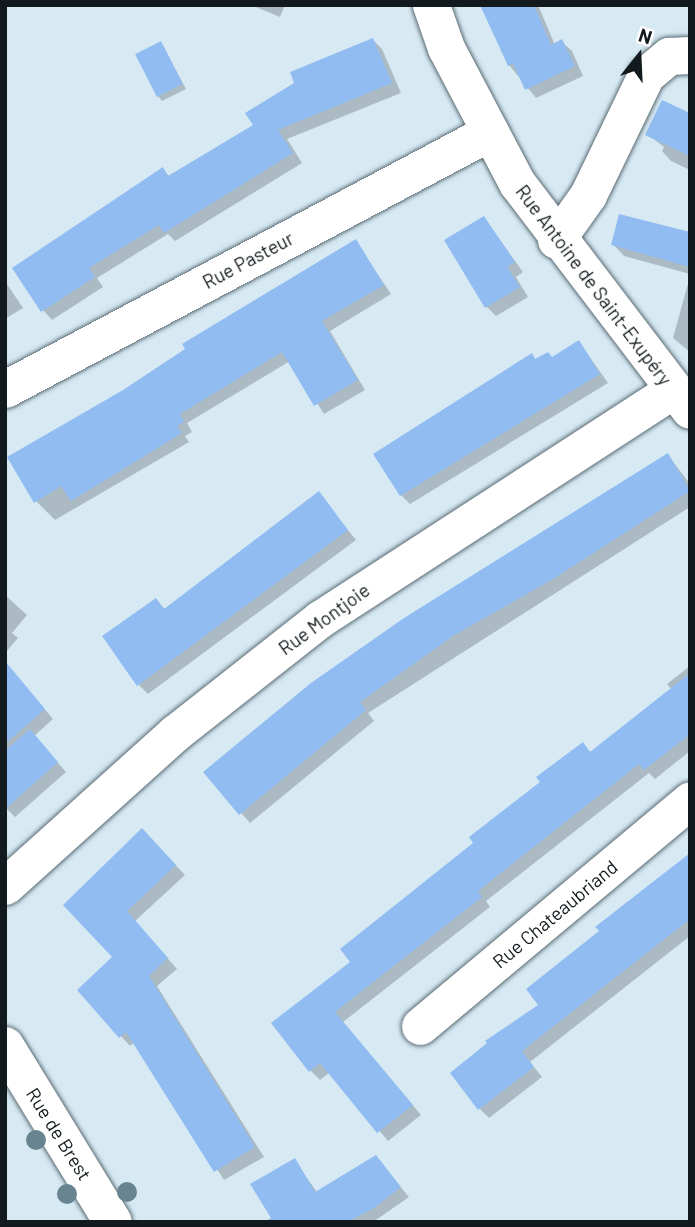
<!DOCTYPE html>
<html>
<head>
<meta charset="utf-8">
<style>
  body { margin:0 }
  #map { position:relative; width:695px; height:1227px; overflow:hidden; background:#d7eaf4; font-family:Barlow,sans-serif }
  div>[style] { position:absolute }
  .shadow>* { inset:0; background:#0003 }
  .building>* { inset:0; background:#90bcf2; transform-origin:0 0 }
  .roads { filter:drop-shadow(0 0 2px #5b6b74) drop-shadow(0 0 2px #5b6b74) }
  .minor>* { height:37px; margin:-18.5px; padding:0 18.5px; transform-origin:18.5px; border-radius:18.5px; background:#fff }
  .secondary>* { height:38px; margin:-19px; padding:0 19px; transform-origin:19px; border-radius:19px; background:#fff }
  .trees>* { width:20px; height:20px; margin:-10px; border-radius:50%; background:#688491 }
  span { translate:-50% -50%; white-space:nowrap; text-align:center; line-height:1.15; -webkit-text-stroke:6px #fff; paint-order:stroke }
  .street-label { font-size:19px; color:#131a1d }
  .frame { position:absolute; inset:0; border:7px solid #131a1d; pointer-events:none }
  .north { position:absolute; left:604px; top:21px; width:70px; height:70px; -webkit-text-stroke:5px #fff; paint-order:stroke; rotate:18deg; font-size:19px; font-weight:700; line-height:28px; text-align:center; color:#131a1d }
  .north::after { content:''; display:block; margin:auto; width:24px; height:32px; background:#131a1d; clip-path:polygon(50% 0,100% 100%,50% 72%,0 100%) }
</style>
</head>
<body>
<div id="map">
  <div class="shadow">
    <i style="clip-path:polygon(251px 5px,285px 5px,280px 17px)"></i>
    <i style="clip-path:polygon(482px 5px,538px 5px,555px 45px,562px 42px,572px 51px,583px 76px,536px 98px,509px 65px)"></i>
    <i style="clip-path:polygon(373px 40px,382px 49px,401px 93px,287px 139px,302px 163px,175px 241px,168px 234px,97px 278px,103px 287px,52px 320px,43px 310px,163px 170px,170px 177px,256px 125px)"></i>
    <i style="clip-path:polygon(161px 43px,186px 89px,162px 101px,158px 96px)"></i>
    <i style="clip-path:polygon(690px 115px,690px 170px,671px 161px,662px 151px,664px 147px,647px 134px)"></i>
    <i style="clip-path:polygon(484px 218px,523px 272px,516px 277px,528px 297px,496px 316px,487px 307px)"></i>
    <i style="clip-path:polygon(690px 234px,690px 274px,624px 256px,613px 244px)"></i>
    <i style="clip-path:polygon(356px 242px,391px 294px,330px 331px,365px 390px,324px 414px,290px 361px,187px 423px,192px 432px,185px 436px,189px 442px,55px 520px,34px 499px,124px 391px)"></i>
    <i style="clip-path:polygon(690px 276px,690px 352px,673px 338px)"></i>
    <i style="clip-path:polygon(5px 281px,23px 308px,5px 319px)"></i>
    <i style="clip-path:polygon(579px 342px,608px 383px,410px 504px,401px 495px,532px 355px,537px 361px,552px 359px)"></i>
    <i style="clip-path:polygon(668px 455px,690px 484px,690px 507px,368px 713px,374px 721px,250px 823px,205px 772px)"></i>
    <i style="clip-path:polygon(319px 494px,356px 540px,148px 694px,139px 685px,156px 600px,166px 610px)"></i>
    <i style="clip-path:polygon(5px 595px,27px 615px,12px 633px,18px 638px,5px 653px)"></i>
    <i style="clip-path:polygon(5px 662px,53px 719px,34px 736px,66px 772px,15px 817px,5px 807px)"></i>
    <i style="clip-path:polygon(690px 666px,690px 751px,655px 779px,649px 773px,486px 901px,490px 907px,343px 1022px,421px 1115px,388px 1141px,330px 1072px,320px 1080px,311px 1071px,274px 1023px,352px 962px,582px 744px,592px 753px,672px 690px,667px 684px)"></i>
    <i style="clip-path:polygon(142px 830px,185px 875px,135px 921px,177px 969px,157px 986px,264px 1157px,224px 1180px,135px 1042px,130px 1046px,79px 990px,114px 957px)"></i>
    <i style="clip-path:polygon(690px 854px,690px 936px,530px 1062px,542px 1077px,489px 1118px,480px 1109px,540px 1005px,601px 932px)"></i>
    <i style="clip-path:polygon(376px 1158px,409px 1197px,373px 1222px,332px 1222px,294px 1160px,317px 1192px)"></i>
  </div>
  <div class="building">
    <i style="clip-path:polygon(480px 5px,534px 5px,551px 45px,562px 39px,575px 66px,525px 90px,513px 63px,508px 66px)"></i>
    <i style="clip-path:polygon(373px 38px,392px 83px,278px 130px,293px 153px,164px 233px,159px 225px,89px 268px,95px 277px,41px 312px,12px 268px,163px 167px,168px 176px,253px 125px,245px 113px,294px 83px,290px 72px)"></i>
    <i style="left:161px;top:41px;width:48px;height:29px;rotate:63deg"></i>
    <i style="clip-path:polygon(662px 100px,690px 113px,690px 156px,645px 135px)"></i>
    <i style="clip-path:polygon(619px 214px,690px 232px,690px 267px,611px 245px)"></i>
    <i style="clip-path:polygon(484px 216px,515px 262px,507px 267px,520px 287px,485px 308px,444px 240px)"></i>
    <i style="clip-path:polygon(356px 239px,384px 285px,322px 321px,358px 380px,314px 406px,282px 352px,180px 414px,184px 422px,177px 426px,182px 433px,71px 501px,61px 486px,34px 503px,7px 457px,123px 390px,185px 349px,182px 344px)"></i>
    <i style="clip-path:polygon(579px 340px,600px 374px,400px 496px,373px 454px,532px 353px,535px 359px,548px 352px,552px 357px)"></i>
    <i style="clip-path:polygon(668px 453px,690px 491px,553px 579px,453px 636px,360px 702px,366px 710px,239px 815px,203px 772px,311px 683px,404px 618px)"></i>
    <i style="clip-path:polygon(319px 491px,348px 530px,137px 686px,102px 636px,156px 598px,164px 609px)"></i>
    <i style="clip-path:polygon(5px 661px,45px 709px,5px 744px)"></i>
    <i style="clip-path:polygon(690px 673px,690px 734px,644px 770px,639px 764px,478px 891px,482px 897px,335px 1012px,413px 1105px,377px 1133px,320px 1063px,309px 1072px,271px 1023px,350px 962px,340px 949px,473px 843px,469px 837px,540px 782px,536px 777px,583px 742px,590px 752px)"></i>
    <i style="clip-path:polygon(30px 729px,58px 762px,5px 809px,5px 751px)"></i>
    <i style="clip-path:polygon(142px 828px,176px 865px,127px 911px,168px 958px,149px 976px,255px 1147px,214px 1172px,126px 1032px,119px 1038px,77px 990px,112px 957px,63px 905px)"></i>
    <i style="clip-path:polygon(690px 853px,690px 919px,522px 1051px,534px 1067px,478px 1110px,450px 1073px,487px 1043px,485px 1041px,538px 1005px,526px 989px,599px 931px,595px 927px)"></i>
    <i style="clip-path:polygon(376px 1155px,401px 1187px,374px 1208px,347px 1222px,264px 1222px,271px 1218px,250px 1184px,295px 1158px,315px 1192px)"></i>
  </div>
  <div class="roads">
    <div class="minor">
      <i style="left:431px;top:5px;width:46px;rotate:70.8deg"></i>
      <i style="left:446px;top:48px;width:153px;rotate:62.3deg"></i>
      <i style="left:517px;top:183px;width:285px;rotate:52.7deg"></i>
      <i style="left:556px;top:240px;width:55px;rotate:-54.6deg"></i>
      <i style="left:588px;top:195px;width:133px;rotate:-64.2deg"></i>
      <i style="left:646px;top:75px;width:30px;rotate:-40deg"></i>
      <i style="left:669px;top:56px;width:21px;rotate:-3deg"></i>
      <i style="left:5px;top:389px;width:549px;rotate:-27.92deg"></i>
      <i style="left:5px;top:886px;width:229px;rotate:-42deg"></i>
      <i style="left:175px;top:733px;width:184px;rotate:-38.2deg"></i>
      <i style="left:320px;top:619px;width:420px;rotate:-33deg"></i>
      <i style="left:420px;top:1026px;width:352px;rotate:-39.9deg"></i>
    </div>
    <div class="secondary">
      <i style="left:5px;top:1046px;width:206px;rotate:58.5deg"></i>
    </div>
  </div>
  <div class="trees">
    <i style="left:36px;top:1140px"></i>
    <i style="left:127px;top:1192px"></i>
    <i style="left:67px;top:1194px"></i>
  </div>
  <div class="street-label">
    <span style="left:248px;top:260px;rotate:-28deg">Rue Pasteur</span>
    <span style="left:594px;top:285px;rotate:53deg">Rue Antoine de Saint-Exupéry</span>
    <span style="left:324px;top:619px;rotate:-36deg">Rue Montjoie</span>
    <span style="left:555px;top:914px;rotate:-40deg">Rue Chateaubriand</span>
    <span style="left:59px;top:1134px;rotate:58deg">Rue de Brest</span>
  </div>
  <div class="frame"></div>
  <div class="north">N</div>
</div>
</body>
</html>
